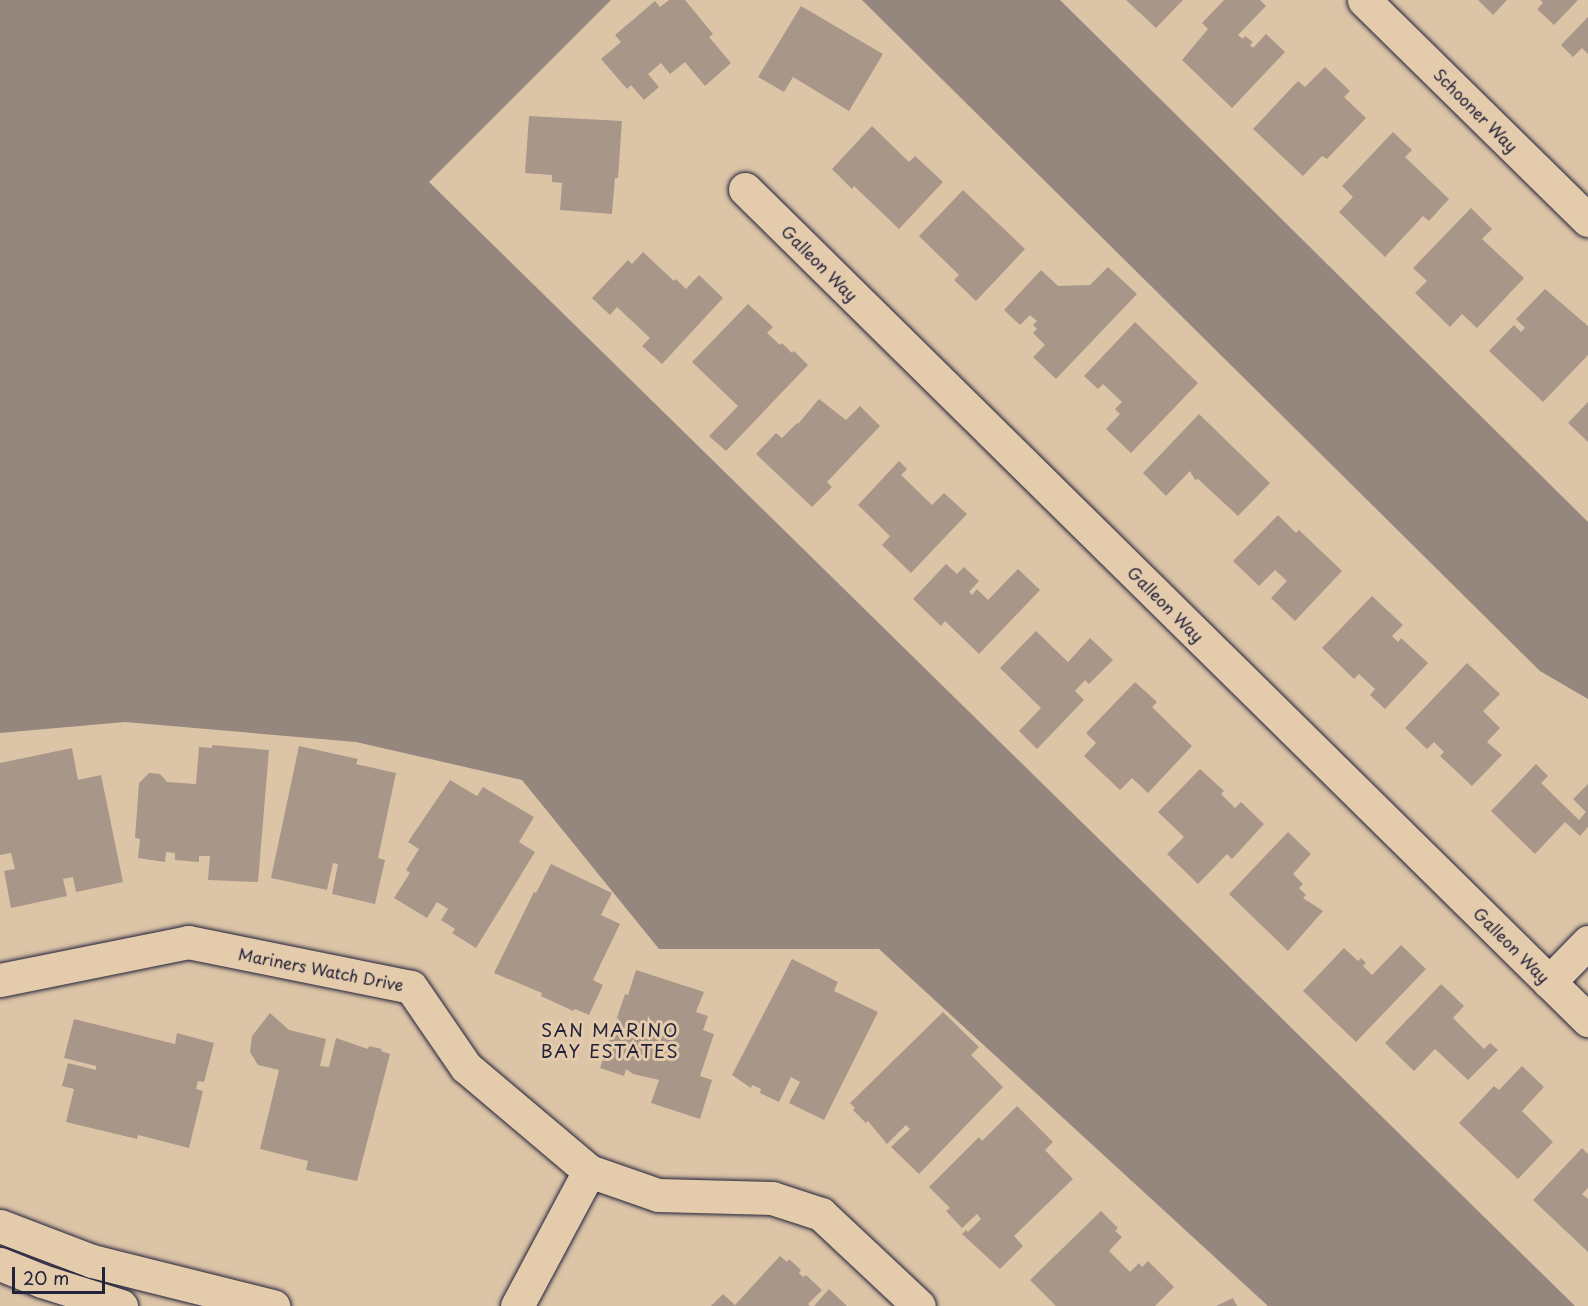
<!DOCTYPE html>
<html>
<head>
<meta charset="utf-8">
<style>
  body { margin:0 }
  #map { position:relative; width:1588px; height:1306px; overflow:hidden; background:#dcc4a7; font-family:"Playpen Sans",sans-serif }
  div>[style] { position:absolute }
  .water>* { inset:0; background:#95867e }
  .building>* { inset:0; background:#a89789 }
  .roads { filter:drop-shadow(0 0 2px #22223b) drop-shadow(0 0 2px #22223b) }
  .minor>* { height:33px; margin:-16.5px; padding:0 16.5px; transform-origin:16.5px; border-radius:16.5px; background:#e4cbac }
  span { translate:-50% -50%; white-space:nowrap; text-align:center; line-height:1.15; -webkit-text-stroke:6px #e4cbac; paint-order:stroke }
  .street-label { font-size:16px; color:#22223b }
  .neighbourhood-label { font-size:18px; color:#22223b; letter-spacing:1.5px }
  .scale { position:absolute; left:12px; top:1267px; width:93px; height:27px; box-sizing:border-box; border:3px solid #22223b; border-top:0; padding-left:8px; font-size:18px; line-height:21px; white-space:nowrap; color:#22223b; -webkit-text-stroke:4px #e4cbac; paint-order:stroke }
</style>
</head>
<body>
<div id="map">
  <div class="water">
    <i style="clip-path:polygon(0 0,611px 0,429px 182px,1575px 1306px,1268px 1306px,879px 949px,659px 949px,522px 780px,356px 742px,125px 722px,0 733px)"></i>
    <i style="clip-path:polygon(862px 0,1060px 0,1588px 522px,1588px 699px,1540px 671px)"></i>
  </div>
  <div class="building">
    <i style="clip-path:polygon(669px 0,685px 0,713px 34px,709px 37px,731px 63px,705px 86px,685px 62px,670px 74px,661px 63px,648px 74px,659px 87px,644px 100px,631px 85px,627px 89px,601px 59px,621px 42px,615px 35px,655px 1px,660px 7px)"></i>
    <i style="clip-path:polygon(1126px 0,1183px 0,1156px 28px)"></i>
    <i style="clip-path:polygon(1224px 0,1260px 0,1266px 6px,1238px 35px,1243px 39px,1245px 36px,1253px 42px,1250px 45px,1253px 48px,1266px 34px,1285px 52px,1232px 108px,1182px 60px,1208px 29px,1202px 23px)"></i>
    <i style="clip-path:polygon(1478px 0,1507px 0,1493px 15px)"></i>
    <i style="clip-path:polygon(1540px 0,1578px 0,1554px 25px,1537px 9px,1543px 3px)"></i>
    <i style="clip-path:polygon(801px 6px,883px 54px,849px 111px,793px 77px,784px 92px,758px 77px)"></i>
    <i style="clip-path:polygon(1588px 17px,1588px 54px,1582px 48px,1573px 57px,1561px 45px)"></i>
    <i style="clip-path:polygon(1325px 67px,1350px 91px,1344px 97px,1366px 118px,1327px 159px,1322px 156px,1303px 176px,1253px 129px,1298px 81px,1305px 87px)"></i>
    <i style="clip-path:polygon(529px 116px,622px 121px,618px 178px,615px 178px,612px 214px,560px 210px,562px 183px,552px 182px,552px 175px,525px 173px)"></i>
    <i style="clip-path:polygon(872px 126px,909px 162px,915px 156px,943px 182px,899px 229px,854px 186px,852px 189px,832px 169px)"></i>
    <i style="clip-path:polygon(1393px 132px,1412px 150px,1405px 157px,1449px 199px,1429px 221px,1423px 216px,1385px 257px,1339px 212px,1353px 197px,1342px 186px)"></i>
    <i style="clip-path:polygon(963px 190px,1025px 249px,976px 301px,954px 280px,959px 275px,919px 236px)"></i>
    <i style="clip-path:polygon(1471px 208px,1492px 229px,1482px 239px,1524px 278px,1477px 328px,1462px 314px,1450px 327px,1415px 293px,1427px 281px,1413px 268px)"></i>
    <i style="clip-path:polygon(643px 252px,674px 281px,676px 279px,686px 289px,699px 275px,723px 298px,662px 364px,642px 346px,650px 338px,617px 307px,610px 315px,592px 298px,628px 260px,632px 264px)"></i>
    <i style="clip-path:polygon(1108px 267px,1137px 294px,1056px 379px,1033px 357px,1045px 345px,1033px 333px,1037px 329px,1033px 325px,1037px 321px,1030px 315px,1020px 325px,1004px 310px,1041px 270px,1058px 286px,1090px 285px)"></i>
    <i style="clip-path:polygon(1545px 289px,1588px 326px,1588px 355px,1543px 402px,1489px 351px,1514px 325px,1521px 332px,1525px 328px,1516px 319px)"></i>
    <i style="clip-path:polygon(748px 304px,773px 327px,767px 333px,780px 345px,782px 343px,792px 353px,794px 351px,808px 365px,726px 451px,709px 436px,738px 406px,692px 362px)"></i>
    <i style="clip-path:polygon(1135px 322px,1198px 383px,1131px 453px,1106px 429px,1120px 414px,1115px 409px,1122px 402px,1103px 384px,1098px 389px,1084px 376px)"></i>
    <i style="clip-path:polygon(819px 399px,846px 420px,860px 406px,880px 426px,827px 482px,832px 487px,812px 507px,756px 454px,776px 433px,782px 438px,797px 423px,798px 424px)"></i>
    <i style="clip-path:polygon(1588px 402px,1588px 442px,1568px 423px)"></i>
    <i style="clip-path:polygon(1199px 414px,1270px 483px,1238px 516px,1198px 479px,1195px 480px,1190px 471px,1166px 496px,1143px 473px)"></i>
    <i style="clip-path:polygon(899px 461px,907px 469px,901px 475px,932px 505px,944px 493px,967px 514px,911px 573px,882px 545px,890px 536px,858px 505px)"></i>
    <i style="clip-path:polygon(1278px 515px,1296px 533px,1299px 530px,1342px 571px,1295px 621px,1271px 598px,1287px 581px,1275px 570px,1259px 586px,1233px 561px)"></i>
    <i style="clip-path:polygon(946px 564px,957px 574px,964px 567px,979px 581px,969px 592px,972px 595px,977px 589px,988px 600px,1018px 569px,1040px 590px,979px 654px,945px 621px,941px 626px,913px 599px)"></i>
    <i style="clip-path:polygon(1372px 596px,1403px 625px,1392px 636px,1398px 642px,1401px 638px,1428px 663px,1385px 709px,1370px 695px,1375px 689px,1359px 674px,1354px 679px,1322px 648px)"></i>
    <i style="clip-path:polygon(1036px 631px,1068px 662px,1090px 638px,1113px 660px,1089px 684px,1085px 680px,1075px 691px,1084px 700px,1037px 749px,1019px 731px,1041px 708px,1000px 668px)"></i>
    <i style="clip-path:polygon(1467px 663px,1500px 694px,1483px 711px,1500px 728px,1487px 742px,1502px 755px,1472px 786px,1440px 756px,1444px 752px,1434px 742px,1427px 749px,1405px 728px)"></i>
    <i style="clip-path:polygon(1135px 682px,1157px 702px,1152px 707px,1192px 746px,1148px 793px,1132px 778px,1120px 790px,1084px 756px,1096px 743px,1086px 733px)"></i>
    <i style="clip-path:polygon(212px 745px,269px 750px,258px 882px,208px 880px,210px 856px,199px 856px,199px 862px,175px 860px,175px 853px,166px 852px,165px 862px,138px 858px,140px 839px,135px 838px,139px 783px,149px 773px,160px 774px,167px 782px,196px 784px,199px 747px,212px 748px)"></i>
    <i style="clip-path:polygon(299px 746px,358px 759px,356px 764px,396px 773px,378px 858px,385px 860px,375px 904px,332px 894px,338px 864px,333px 863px,327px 890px,271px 878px)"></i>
    <i style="clip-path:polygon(72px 748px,78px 780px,101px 775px,123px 882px,76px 892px,73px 877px,63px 879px,67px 896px,11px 908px,4px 871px,15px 869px,11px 853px,0 855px,0 763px)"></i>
    <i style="clip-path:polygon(1536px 764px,1548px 776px,1541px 783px,1579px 820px,1586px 812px,1573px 799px,1588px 784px,1588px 827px,1580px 836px,1565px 822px,1535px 854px,1491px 811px)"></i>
    <i style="clip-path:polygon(1200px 769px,1224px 791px,1221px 794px,1235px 808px,1241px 802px,1264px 824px,1232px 859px,1227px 854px,1198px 884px,1167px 854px,1184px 837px,1158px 812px)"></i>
    <i style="clip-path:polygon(450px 780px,477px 796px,483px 787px,534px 817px,519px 842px,535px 852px,476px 948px,452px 933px,455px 929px,441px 920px,448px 909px,437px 902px,427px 918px,394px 898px,410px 873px,406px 870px,419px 849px,408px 842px)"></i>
    <i style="clip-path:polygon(1288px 832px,1311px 854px,1293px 874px,1303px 884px,1299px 888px,1306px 895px,1303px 898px,1323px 911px,1288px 951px,1229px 894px)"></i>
    <i style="clip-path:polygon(551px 864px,612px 893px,601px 915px,620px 924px,593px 980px,603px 985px,589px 1015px,575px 1009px,573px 1011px,541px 996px,542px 993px,494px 973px,534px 892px,536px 893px)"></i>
    <i style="clip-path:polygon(1401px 945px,1426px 969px,1356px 1042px,1303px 991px,1344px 948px,1358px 961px,1361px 958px,1366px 963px,1363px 966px,1372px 975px)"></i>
    <i style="clip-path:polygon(792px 959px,838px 982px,834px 991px,878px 1012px,824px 1120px,789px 1103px,800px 1082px,791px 1077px,779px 1102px,760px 1093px,761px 1089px,752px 1085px,751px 1088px,732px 1075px)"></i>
    <i style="clip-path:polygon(636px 970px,704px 992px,696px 1012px,708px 1016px,703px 1030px,714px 1034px,700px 1076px,712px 1080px,700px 1119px,651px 1103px,659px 1080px,633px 1074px,626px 1069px,624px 1076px,600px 1068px,625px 994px,628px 995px)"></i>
    <i style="clip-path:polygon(1441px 984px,1464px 1006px,1453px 1018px,1484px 1049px,1490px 1043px,1498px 1050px,1468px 1080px,1435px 1049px,1414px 1071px,1385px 1043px)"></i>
    <i style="clip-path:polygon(943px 1012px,979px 1047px,971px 1055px,1003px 1087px,919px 1174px,891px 1147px,910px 1129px,906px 1125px,887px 1144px,868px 1121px,866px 1123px,853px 1110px,855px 1108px,850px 1103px)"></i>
    <i style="clip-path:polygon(270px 1013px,289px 1030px,326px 1039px,320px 1066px,329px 1067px,336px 1038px,368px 1049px,369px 1046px,382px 1049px,381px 1051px,390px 1054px,357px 1181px,306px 1170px,308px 1161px,260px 1149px,279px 1070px,258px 1065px,250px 1052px,252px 1036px)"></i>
    <i style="clip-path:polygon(74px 1019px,175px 1044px,177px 1033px,214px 1043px,204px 1082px,198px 1081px,196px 1089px,203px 1091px,189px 1148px,138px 1135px,137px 1139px,66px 1122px,74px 1089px,62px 1086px,68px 1063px,96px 1070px,96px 1066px,64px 1058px)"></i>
    <i style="clip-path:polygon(1522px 1066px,1544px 1087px,1522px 1111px,1553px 1142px,1518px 1179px,1459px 1123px,1494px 1086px,1499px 1090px)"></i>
    <i style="clip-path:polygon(1017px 1106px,1053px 1142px,1045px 1150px,1073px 1179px,1014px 1236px,1023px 1246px,1000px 1269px,962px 1234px,966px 1230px,968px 1232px,981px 1219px,977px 1214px,962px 1228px,946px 1211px,950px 1208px,929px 1187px,979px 1137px,982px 1141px)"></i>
    <i style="clip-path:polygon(1582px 1148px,1588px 1154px,1588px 1188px,1582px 1194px,1588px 1199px,1588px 1252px,1533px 1200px)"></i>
    <i style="clip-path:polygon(1101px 1211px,1118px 1228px,1115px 1231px,1122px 1237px,1109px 1251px,1130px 1272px,1139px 1263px,1142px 1267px,1148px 1261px,1174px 1287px,1155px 1306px,1056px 1306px,1030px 1280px)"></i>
    <i style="clip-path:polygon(780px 1256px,787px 1262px,789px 1259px,801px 1270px,799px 1273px,803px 1277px,806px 1275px,822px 1290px,808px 1304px,810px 1306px,711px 1306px,723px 1294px,735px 1305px)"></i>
    <i style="clip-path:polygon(829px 1289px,847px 1306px,814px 1306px)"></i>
    <i style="clip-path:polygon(1233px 1298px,1237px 1306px,1216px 1306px)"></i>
  </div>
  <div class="roads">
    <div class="minor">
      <i style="left:1364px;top:0;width:314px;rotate:44.5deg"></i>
      <i style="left:745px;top:189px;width:1184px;rotate:44.59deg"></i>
      <i style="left:0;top:980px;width:192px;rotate:-11.4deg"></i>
      <i style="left:188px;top:942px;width:227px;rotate:11.4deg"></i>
      <i style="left:411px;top:987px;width:97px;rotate:55.5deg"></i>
      <i style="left:466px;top:1067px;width:161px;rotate:40.2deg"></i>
      <i style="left:589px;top:1171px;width:73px;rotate:19.2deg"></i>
      <i style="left:658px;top:1195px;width:114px;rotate:1.5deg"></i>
      <i style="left:772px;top:1198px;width:52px;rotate:18.1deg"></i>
      <i style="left:821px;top:1214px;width:134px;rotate:43.2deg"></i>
      <i style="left:1549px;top:982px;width:56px;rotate:-45.7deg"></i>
      <i style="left:0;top:1226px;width:98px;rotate:20.8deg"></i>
      <i style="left:92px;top:1261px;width:187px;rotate:14deg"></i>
      <i style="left:0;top:1264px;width:45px;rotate:22deg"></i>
      <i style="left:42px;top:1281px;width:83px;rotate:17.6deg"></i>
      <i style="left:517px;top:1306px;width:153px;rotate:-61.9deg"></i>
    </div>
  </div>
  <div class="street-label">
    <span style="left:1476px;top:110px;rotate:45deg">Schooner Way</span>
    <span style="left:820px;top:263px;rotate:45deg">Galleon Way</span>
    <span style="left:1166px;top:604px;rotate:45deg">Galleon Way</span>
    <span style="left:1512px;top:945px;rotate:45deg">Galleon Way</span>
    <span style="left:321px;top:969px;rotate:11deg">Mariners Watch Drive</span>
  </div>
  <div class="neighbourhood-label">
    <span style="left:610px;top:1041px">SAN MARINO<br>BAY ESTATES</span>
  </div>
  <div class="scale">20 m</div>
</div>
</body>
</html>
